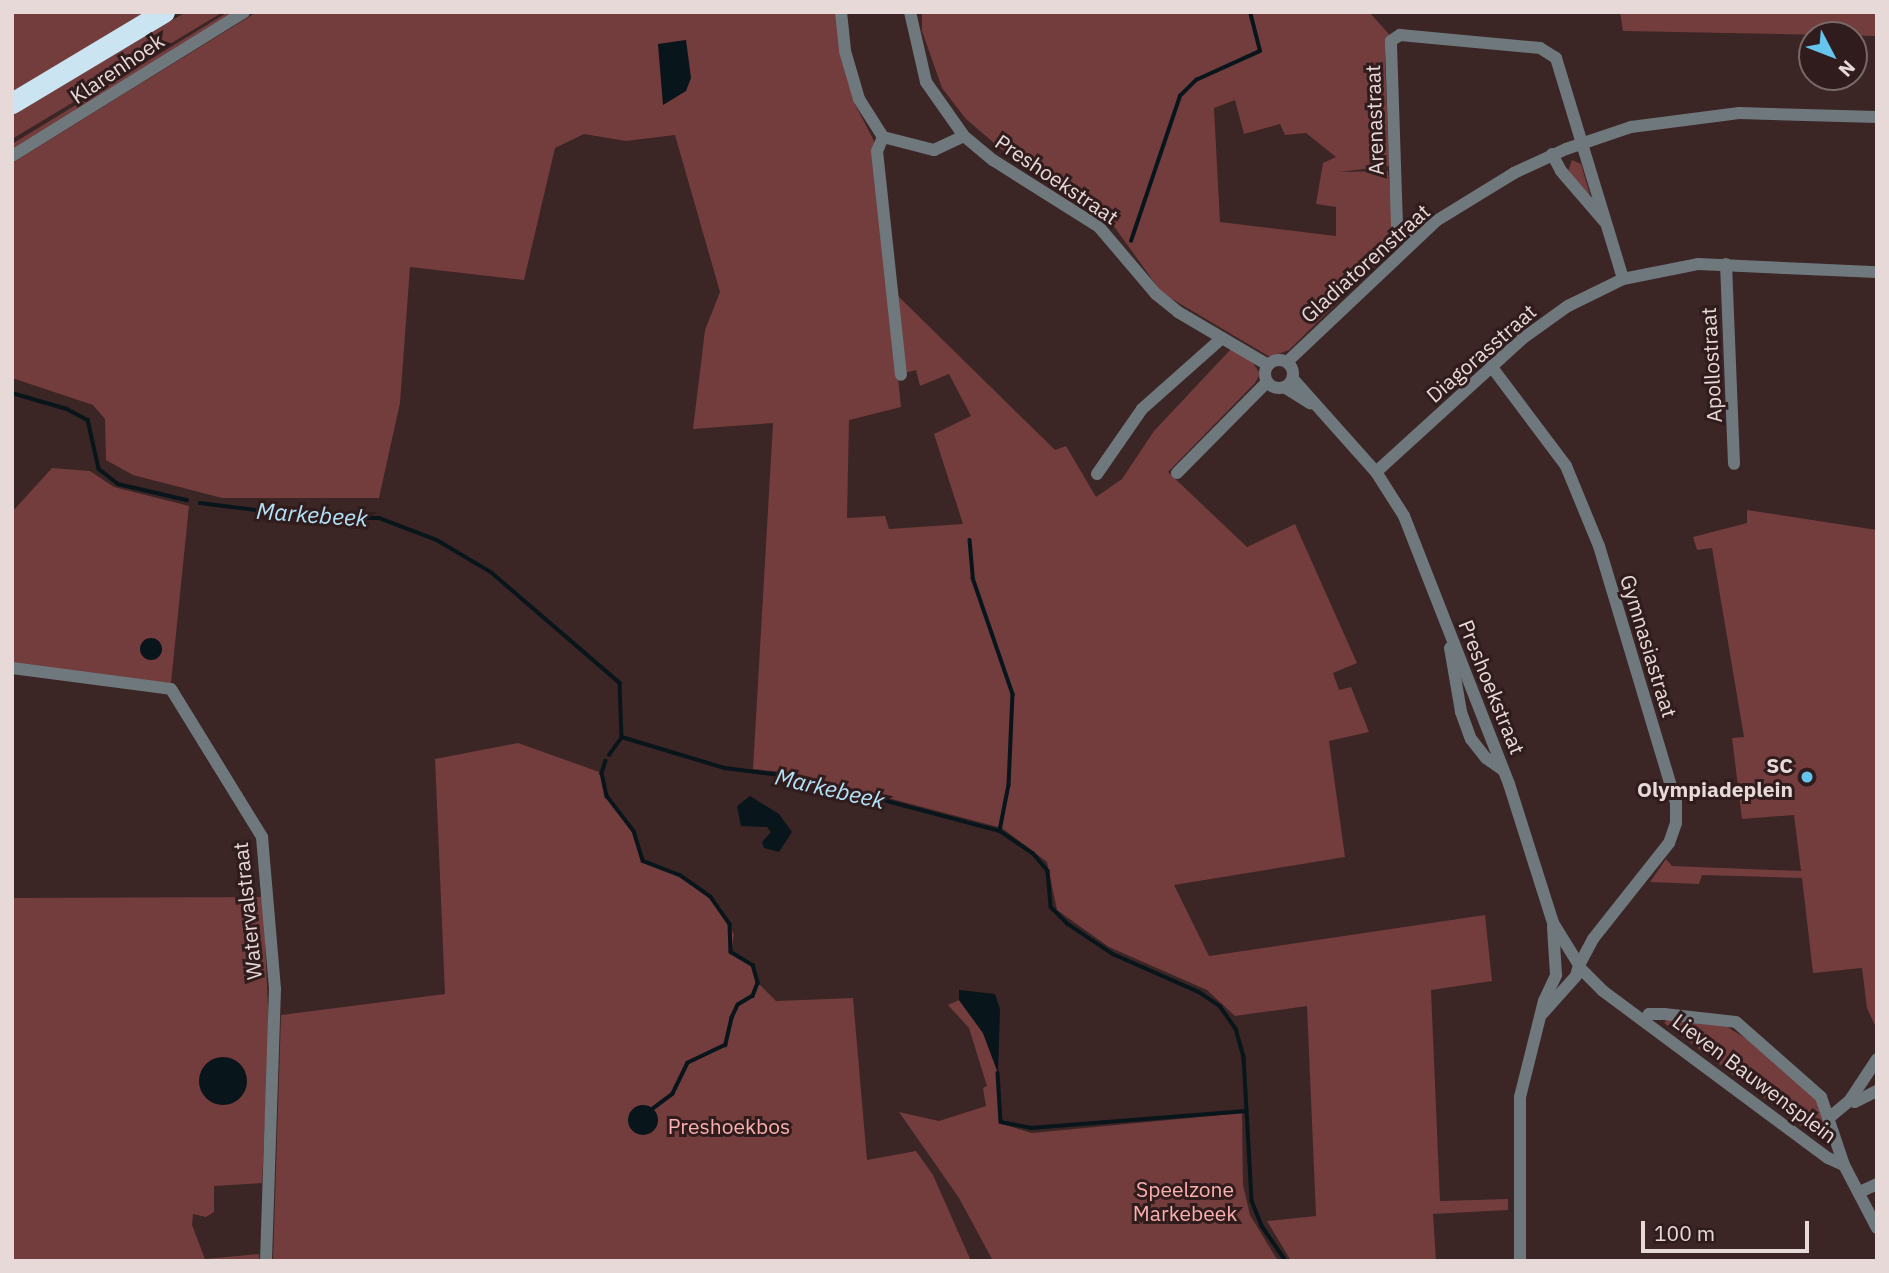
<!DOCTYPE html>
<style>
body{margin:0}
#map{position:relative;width:1889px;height:1273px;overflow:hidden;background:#3b2525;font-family:"IBM Plex Sans",sans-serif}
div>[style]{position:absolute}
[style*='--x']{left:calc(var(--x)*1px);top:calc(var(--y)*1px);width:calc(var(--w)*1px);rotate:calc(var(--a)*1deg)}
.green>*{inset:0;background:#733c3d}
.water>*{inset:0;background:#08151b}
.round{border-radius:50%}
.stream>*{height:3.5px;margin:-1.75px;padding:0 1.75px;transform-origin:1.75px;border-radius:1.75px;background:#08151b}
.street>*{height:12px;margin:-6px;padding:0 6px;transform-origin:6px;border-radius:6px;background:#6e787d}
.street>.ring{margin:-6px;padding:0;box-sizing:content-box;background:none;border:12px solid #6e787d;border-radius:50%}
.highway>*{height:21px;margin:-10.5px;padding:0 10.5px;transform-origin:10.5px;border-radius:10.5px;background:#cae4f1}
.dots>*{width:19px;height:19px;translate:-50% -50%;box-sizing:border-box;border:4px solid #301c1c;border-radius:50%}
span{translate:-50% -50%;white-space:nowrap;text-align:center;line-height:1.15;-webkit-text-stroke:6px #301c1c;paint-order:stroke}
.street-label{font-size:21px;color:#e7d9d8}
.poi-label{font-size:21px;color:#e7d9d8;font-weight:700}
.right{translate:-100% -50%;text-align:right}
.park-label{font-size:21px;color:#fab0af}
.water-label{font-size:23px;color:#b3e2f9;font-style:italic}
.frame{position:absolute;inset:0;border:14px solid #e7d9d8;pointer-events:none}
.north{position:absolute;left:1798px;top:21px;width:70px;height:70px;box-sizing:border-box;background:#301c1c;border:2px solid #796867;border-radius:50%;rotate:132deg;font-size:19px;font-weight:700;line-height:28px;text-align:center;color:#e7d9d8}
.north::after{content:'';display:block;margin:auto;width:24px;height:32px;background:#65c5ee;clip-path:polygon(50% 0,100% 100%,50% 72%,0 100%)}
.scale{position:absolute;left:1641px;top:1221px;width:168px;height:32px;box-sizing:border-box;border:4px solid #e7d9d8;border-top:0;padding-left:9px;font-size:21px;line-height:24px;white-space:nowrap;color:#e7d9d8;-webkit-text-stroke:5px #301c1c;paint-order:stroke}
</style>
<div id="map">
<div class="green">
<i style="clip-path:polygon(12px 12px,154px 12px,12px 96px)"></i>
<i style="clip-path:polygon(186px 12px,223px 12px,12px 139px,12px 115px)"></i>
<i style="clip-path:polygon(228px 12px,237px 12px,12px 152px,12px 144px)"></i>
<i style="clip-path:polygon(257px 12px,836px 12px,855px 104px,874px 141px,901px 407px,849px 420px,847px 518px,885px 516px,889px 529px,963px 524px,934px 434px,971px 416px,949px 374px,920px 386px,916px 370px,905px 373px,896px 294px,1055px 450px,1066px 446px,1096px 497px,1122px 479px,1154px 431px,1231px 349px,1253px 363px,1260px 374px,1255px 383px,1168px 472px,1247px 547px,1295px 524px,1357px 663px,1333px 673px,1339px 690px,1351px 687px,1369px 732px,1329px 741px,1345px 857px,1174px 885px,1209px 956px,1485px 915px,1492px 981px,1431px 990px,1440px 1201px,1508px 1199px,1508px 1210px,1433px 1214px,1436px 1261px,1291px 1261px,1267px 1221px,1316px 1216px,1307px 1006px,1235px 1016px,1207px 990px,1109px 947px,1057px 910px,1047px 862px,1002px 828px,793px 773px,753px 769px,773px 423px,693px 429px,705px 330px,720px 292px,675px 135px,626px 141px,584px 134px,555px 148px,524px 280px,410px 267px,400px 403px,379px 498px,222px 498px,133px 475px,106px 460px,105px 419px,93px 405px,12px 378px,12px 163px)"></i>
<i style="clip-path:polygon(evenodd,922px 12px,1369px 12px,1389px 34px,1385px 57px,1389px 166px,1339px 172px,1388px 171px,1396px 245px,1289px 350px,1270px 357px,1162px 293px,1113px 225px,1001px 149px,966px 119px,942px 88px,922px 31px,922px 12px,1235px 100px,1244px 134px,1280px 124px,1285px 135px,1306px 133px,1336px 157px,1323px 163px,1316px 204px,1336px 207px,1336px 236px,1220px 222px,1214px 108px,1235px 100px)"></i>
<i style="clip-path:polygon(1620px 12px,1877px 12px,1877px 36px,1623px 31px)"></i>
<i style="clip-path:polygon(1572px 160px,1581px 164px,1590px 195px,1568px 171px)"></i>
<i style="clip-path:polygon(52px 468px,90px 471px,114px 487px,189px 506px,171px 683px,12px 666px,12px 512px)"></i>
<i style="clip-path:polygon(1747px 510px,1877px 530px,1877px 1030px,1867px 1008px,1862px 968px,1813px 973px,1802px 878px,1702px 875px,1699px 884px,1650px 882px,1666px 859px,1672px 866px,1801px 871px,1794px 815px,1742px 819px,1732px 738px,1744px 737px,1712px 548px,1697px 550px,1693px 537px,1747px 523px)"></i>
<i style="clip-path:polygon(518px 743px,602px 773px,607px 796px,634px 831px,643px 861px,680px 875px,721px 908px,734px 935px,731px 952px,753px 965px,758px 983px,776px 1001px,853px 998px,867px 1160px,916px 1151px,933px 1175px,971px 1261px,273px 1261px,281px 1015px,445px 994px,435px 759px)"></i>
<i style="clip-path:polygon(263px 897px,269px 1029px,262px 1183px,214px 1186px,214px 1212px,206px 1217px,193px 1214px,192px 1225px,205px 1259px,259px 1254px,259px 1261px,12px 1261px,12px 898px)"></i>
<i style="clip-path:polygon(959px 1000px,983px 1033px,998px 1073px,999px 1123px,1032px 1133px,1242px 1113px,1243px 1185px,1250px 1215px,1278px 1261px,993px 1261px,959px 1198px,899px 1112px,939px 1121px,986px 1106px,983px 1088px,987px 1086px,969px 1028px,948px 1005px)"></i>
<i style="clip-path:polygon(1669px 1018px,1726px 1026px,1750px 1041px,1818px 1098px,1834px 1142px,1828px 1146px,1664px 1023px)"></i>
</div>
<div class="water">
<i style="clip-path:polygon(686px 40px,691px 78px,686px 91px,663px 105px,658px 44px)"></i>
<i class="round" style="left:140px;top:638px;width:22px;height:22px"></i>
<i style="clip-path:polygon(750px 796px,779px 814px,792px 832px,779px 852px,764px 848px,762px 842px,771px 832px,767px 827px,741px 826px,737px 806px)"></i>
<i style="clip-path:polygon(959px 990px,995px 994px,1000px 1009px,998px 1073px,983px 1033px,959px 1000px)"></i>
<i class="round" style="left:199px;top:1057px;width:48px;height:48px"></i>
<i class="round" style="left:628px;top:1105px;width:30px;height:30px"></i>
</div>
<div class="stream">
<i style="--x:1131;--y:241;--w:153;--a:-71.3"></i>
<i style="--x:1180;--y:96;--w:23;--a:-45"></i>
<i style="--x:1196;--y:80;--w:70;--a:-24.4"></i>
<i style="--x:1260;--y:51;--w:40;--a:-104.4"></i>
<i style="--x:12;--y:393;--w:57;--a:16.2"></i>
<i style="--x:67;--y:409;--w:24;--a:28"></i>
<i style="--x:88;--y:420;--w:50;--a:77.3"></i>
<i style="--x:99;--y:469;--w:24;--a:38"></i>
<i style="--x:118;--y:484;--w:71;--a:13.1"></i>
<i style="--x:200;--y:503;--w:112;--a:7.2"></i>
<i style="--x:311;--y:517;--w:68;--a:0.8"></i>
<i style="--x:379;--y:518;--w:62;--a:20.8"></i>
<i style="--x:437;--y:540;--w:63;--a:30.7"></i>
<i style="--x:491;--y:572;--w:170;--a:40.7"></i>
<i style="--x:620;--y:683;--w:54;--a:87.9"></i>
<i style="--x:622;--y:737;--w:108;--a:16.8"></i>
<i style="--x:725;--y:768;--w:73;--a:7.1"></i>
<i style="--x:797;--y:777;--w:210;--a:14.9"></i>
<i style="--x:1000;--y:831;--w:40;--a:34"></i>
<i style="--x:1033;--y:853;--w:23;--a:50"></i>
<i style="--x:1048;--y:871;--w:36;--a:85"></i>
<i style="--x:1051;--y:907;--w:24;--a:45"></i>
<i style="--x:1068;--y:924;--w:54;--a:33.7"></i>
<i style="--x:1113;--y:954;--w:94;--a:23.8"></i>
<i style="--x:1199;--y:992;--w:25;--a:34"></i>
<i style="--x:1220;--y:1006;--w:28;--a:55"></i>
<i style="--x:1236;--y:1029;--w:29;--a:74"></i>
<i style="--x:1244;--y:1057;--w:144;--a:86.8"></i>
<i style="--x:1252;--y:1201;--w:27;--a:68"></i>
<i style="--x:1262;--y:1226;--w:42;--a:55.6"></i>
<i style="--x:970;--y:540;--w:38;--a:85"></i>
<i style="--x:973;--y:578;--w:123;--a:71"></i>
<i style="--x:1013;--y:694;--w:91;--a:92.5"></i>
<i style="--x:1009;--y:785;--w:47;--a:101.1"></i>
<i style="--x:609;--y:755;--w:22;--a:-54"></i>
<i style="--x:606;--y:761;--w:13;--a:108"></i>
<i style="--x:602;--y:773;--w:24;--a:78"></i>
<i style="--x:607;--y:796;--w:44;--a:52.4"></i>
<i style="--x:634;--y:831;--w:31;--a:73"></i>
<i style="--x:643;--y:861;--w:40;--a:21"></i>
<i style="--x:680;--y:875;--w:38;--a:35"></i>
<i style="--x:711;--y:897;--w:33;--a:55"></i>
<i style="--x:730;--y:924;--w:28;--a:88"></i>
<i style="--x:731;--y:952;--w:26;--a:31"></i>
<i style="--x:753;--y:965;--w:19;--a:74"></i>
<i style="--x:758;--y:983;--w:14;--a:111"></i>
<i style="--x:753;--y:996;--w:17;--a:149"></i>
<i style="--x:738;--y:1005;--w:14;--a:115"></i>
<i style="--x:732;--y:1018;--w:28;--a:103"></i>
<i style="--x:726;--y:1045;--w:42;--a:154.7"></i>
<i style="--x:688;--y:1063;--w:34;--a:116"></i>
<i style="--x:673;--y:1094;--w:25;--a:143"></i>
<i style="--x:998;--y:1073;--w:49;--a:86.5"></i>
<i style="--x:1001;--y:1122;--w:31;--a:11"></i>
<i style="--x:1031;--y:1128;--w:216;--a:-4.5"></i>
</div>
<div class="street">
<i style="--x:841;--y:12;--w:39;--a:84"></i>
<i style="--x:845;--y:51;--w:50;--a:73.7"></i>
<i style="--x:859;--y:99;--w:45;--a:57.7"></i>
<i style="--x:910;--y:12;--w:72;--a:77.1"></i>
<i style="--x:926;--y:82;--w:66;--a:54.9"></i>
<i style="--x:964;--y:136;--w:38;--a:40"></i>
<i style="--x:993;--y:160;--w:125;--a:32.3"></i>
<i style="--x:1099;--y:227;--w:88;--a:49.6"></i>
<i style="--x:1156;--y:294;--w:28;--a:39"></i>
<i style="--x:1178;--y:312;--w:104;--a:30.5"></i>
<i style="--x:883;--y:137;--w:15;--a:113"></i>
<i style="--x:877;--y:151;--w:225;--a:83.9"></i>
<i style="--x:883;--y:137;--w:53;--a:14.3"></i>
<i style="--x:934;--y:150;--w:33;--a:-25"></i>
<i style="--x:1552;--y:154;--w:19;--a:62"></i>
<i style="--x:1561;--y:171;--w:67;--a:49.2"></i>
<i style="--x:12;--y:156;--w:273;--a:-31.8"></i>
<i style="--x:1410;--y:242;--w:21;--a:-127"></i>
<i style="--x:1397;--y:225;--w:184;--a:-91.9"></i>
<i style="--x:1391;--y:41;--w:11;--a:-34"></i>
<i style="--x:1400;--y:35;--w:141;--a:5.3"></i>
<i style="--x:1540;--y:48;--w:19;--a:32"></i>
<i style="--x:1556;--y:58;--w:231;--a:73.1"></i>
<i style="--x:1726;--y:264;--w:200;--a:87.7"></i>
<i class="ring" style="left:1265px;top:360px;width:16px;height:16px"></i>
<i style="--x:1287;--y:362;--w:205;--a:-43.4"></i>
<i style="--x:1436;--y:221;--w:92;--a:-31.6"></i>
<i style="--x:1514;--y:173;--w:57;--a:-24.8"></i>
<i style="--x:1566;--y:149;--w:69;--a:-18.7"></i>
<i style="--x:1631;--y:127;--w:109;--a:-7.4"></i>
<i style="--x:1739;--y:113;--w:138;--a:1.7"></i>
<i style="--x:1491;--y:366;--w:125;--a:53.1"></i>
<i style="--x:1566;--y:466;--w:87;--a:67.6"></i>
<i style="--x:1599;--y:546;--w:267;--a:73.3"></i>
<i style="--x:1676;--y:802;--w:21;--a:90"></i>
<i style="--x:1676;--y:823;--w:21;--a:109"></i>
<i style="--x:1669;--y:843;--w:122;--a:128.4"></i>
<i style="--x:1593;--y:939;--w:30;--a:118"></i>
<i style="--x:1293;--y:379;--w:125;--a:48.3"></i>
<i style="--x:1376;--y:472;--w:52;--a:57.5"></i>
<i style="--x:1404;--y:516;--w:288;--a:68.6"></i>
<i style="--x:1509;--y:784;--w:146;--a:72.4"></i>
<i style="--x:1553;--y:923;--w:49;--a:58.2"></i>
<i style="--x:1579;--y:965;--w:11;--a:105"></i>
<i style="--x:1576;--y:976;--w:50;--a:131.7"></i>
<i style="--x:1284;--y:387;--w:31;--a:32"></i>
<i style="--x:1376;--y:472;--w:197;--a:-42.3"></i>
<i style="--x:1522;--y:339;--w:57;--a:-35.7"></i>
<i style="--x:1568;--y:306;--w:61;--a:-26.1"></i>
<i style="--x:1623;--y:279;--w:76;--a:-11.3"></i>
<i style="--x:1698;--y:264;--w:179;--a:2.6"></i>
<i style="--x:1177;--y:473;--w:128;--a:-45.3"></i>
<i style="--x:1097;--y:474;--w:79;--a:-55.3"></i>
<i style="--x:1142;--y:409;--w:107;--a:-41.6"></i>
<i style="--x:1450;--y:648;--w:65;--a:80.2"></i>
<i style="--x:1461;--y:712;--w:29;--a:70"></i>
<i style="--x:1471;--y:739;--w:24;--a:52"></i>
<i style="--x:1486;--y:758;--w:21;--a:35"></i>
<i style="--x:12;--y:668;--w:160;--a:7.5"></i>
<i style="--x:171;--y:689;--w:174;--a:58.4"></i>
<i style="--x:262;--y:837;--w:153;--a:85.1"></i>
<i style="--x:275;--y:989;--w:272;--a:91.9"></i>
<i style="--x:1553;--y:927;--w:48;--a:86.4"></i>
<i style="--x:1579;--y:967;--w:34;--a:45"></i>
<i style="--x:1603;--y:991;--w:280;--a:36.6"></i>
<i style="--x:1828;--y:1158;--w:17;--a:24"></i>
<i style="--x:1645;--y:1020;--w:7;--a:-56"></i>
<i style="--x:1649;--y:1014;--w:15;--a:0"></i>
<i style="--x:1664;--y:1014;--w:72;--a:6.3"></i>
<i style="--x:1736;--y:1022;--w:113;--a:41.4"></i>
<i style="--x:1821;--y:1097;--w:72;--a:71.3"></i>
<i style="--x:1844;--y:1165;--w:71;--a:62.4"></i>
<i style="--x:1850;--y:1100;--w:5;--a:22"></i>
<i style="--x:1855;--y:1102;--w:25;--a:-27"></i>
<i style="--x:1830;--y:1117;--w:26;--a:-40"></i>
<i style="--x:1850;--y:1100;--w:49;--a:-56.6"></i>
<i style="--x:1862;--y:1191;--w:17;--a:-25"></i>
<i style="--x:1520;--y:1261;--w:164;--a:-90"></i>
<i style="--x:1520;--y:1097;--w:99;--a:-76"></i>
<i style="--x:1544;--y:1001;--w:29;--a:-65"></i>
</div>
<div class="highway">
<i style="--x:12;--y:103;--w:177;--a:-30.9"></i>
</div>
<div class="dots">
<i style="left:1807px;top:777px;background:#65c5ee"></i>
</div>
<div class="street-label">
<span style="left:117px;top:68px;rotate:-34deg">Klarenhoek</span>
<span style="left:1374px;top:120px;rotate:-92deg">Arenastraat</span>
<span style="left:1057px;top:179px;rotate:34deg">Preshoekstraat</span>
<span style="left:1365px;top:263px;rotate:-42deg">Gladiatorenstraat</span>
<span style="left:1481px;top:353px;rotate:-41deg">Diagorasstraat</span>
<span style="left:1711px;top:365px;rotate:-93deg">Apollostraat</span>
<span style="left:1649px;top:646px;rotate:73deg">Gymnasiastraat</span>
<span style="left:1492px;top:687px;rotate:68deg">Preshoekstraat</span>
<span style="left:247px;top:911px;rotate:-96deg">Watervalstraat</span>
<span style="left:1755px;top:1078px;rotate:37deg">Lieven Bauwensplein</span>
</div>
<div class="poi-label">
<span class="right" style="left:1793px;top:777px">SC<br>Olympiadeplein</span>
</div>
<div class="park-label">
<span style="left:729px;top:1126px">Preshoekbos</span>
<span style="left:1185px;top:1201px">Speelzone<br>Markebeek</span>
</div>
<div class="water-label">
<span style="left:312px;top:514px;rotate:4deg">Markebeek</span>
<span style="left:830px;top:788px;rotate:13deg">Markebeek</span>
</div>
<div class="frame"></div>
<div class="north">N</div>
<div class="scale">100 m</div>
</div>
